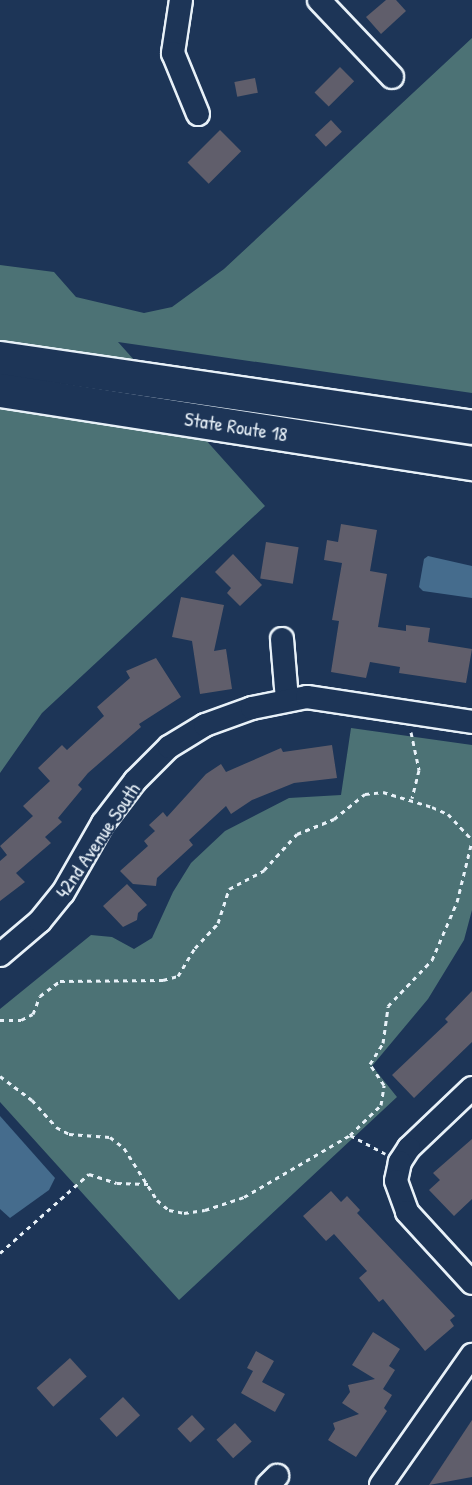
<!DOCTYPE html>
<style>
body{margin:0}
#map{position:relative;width:472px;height:1485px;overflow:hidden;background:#1d3557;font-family:"Patrick Hand",sans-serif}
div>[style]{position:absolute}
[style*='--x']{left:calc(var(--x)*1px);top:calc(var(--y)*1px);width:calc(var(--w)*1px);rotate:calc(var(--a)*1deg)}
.green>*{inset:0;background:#4c7275}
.water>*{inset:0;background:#456c8d}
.building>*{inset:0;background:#605e6b;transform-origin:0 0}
.path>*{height:3px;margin-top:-1.5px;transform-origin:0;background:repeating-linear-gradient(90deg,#e8f1f8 0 4.5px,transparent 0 9px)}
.roads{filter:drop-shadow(2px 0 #e8f1f8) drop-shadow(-2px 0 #e8f1f8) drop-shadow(0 2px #e8f1f8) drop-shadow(0 -2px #e8f1f8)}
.minor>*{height:22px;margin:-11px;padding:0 11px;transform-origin:11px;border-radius:11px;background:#1d3557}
.highway>*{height:33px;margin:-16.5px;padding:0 16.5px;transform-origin:16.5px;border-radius:16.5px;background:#1d3557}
span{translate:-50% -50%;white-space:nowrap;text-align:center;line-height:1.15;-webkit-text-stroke:4.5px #1d3557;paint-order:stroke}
.street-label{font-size:20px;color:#e8f1f8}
</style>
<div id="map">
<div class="green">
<i style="clip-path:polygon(472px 38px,472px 393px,118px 342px,265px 506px,42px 713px,0 773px,0 265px,54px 272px,76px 297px,144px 313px,172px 307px,224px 269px)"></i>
<i style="clip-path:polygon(351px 728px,472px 745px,472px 910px,464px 940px,428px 999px,372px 1066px,397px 1097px,179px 1300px,0 1102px,0 1009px,91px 935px,112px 937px,134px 949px,152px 938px,173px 892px,191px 863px,225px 831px,289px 798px,341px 795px)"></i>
</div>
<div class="water">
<i style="clip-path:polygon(428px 556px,472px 566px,472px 598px,423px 591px,419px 587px,424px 559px)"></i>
<i style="clip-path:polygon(0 1116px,55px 1178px,49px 1190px,10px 1218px,0 1209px)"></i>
</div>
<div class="building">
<i style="clip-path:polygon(386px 0,396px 0,406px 11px,381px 34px,366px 17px)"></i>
<i style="left:340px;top:67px;width:20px;height:36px;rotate:45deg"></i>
<i style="left:255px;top:78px;width:15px;height:21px;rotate:79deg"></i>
<i style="left:331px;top:120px;width:16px;height:22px;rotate:47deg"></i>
<i style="left:220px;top:130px;width:30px;height:46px;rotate:45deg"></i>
<i style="clip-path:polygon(341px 524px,377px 530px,370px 571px,387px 574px,378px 627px,406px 631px,406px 625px,430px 628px,428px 642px,472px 649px,466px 683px,399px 673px,400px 667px,370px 662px,366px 678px,331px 672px,339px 621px,332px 620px,342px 563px,324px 560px,327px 540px,338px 542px)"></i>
<i style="left:266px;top:542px;width:33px;height:37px;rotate:9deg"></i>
<i style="clip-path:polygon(233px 554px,262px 585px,240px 606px,227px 593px,231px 588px,215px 572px)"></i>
<i style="clip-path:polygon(181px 597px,224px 605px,214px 651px,226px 649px,232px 689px,200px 694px,192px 641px,172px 637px)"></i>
<i style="clip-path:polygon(156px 658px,181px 697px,139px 724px,141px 727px,88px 773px,78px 785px,82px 789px,58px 818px,62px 822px,45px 837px,51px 843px,16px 873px,25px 882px,0 901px,0 861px,7px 855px,0 846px,33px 816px,23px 806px,50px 781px,38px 768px,62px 745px,67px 750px,104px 716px,97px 707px,130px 678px,126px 671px)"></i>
<i style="clip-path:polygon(332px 745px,337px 778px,294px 783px,252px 800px,231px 814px,226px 806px,189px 840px,193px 845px,157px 878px,156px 886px,133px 884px,120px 871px,148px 846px,144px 841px,155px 831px,149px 825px,163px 812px,167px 817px,206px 774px,221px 764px,226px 772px,281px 748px,283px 752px)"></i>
<i style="clip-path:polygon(127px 884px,147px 905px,138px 913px,137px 920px,123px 927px,103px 906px)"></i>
<i style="clip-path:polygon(472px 991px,472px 1042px,414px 1098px,392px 1075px,448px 1022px,445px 1019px)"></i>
<i style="clip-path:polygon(472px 1139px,472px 1199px,454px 1216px,429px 1190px,440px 1180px,433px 1173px)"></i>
<i style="clip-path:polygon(331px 1191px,341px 1202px,347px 1196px,360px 1210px,357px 1213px,455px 1316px,450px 1320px,454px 1326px,425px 1351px,383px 1299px,379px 1302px,359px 1278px,367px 1271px,334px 1234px,326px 1241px,303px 1216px)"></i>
<i style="clip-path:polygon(373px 1332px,400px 1349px,389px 1366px,395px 1370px,383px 1389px,392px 1395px,384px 1408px,387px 1411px,356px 1457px,328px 1440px,335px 1429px,333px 1423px,359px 1414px,342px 1403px,350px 1392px,348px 1385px,375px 1379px,352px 1365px)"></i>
<i style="clip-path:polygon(256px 1351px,274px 1361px,262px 1382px,285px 1394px,275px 1412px,241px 1393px,253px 1371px,247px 1368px)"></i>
<i style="left:70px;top:1358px;width:25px;height:45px;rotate:48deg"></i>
<i style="left:123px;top:1397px;width:25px;height:32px;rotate:47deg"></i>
<i style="left:192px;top:1415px;width:19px;height:20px;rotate:47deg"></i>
<i style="clip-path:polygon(472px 1420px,472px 1477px,429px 1485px)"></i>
<i style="left:235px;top:1423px;width:25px;height:25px;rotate:48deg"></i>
</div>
<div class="path">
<i style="--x:411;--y:732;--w:39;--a:78"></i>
<i style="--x:419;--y:770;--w:29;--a:104"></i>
<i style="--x:0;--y:1020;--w:21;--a:0"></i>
<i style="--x:21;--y:1020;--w:13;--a:-27"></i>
<i style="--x:33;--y:1014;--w:19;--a:-69"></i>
<i style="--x:40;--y:996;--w:25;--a:-37"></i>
<i style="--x:60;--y:981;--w:103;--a:-0.6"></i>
<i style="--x:163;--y:980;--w:16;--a:-15"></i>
<i style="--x:178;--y:976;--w:33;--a:-59"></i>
<i style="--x:195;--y:948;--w:34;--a:-47"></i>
<i style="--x:218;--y:923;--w:36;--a:-72"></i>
<i style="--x:229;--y:889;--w:40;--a:-28"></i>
<i style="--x:264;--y:870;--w:49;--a:-47.5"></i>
<i style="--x:297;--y:834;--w:40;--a:-22"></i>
<i style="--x:334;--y:819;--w:40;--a:-39"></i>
<i style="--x:365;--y:794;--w:18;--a:-6"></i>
<i style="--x:383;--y:792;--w:51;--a:17"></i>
<i style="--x:432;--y:807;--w:17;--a:24"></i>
<i style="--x:448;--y:814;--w:35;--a:47"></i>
<i style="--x:0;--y:1076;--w:40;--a:37"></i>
<i style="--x:32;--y:1100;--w:36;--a:48"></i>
<i style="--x:56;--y:1127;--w:15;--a:28"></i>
<i style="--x:69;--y:1134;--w:41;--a:4.2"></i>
<i style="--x:110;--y:1137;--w:18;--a:38"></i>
<i style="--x:124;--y:1148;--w:62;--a:57.6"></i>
<i style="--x:157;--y:1200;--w:16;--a:40"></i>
<i style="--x:169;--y:1210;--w:15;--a:11"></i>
<i style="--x:184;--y:1213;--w:21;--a:-8"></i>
<i style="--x:205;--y:1210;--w:41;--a:-18.4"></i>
<i style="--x:244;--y:1197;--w:123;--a:-30.3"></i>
<i style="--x:350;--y:1135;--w:43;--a:-44.1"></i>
<i style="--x:381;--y:1105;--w:20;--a:-81"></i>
<i style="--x:384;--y:1085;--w:25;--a:-124"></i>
<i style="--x:370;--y:1064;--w:25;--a:-58"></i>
<i style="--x:383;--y:1043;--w:37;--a:-82"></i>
<i style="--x:388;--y:1006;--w:64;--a:-46.3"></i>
<i style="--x:432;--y:960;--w:63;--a:-66.7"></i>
<i style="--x:457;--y:902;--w:63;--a:-76.2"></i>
<i style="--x:350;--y:1135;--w:40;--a:28"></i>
<i style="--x:0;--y:1253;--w:119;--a:-41.6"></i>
<i style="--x:89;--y:1174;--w:29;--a:18"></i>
<i style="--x:117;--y:1183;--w:31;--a:2"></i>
</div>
<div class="roads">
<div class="minor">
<i style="--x:181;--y:0;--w:54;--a:98.6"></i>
<i style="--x:173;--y:53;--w:66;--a:67.7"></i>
<i style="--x:319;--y:0;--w:106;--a:46.5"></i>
<i style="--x:282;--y:639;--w:61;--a:85.3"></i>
<i style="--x:0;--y:955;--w:52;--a:-40.4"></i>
<i style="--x:40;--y:921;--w:36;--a:-51"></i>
<i style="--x:63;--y:893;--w:81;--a:-60.3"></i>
<i style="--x:103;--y:823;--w:53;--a:-52.7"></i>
<i style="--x:135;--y:781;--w:48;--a:-45"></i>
<i style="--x:169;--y:747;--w:42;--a:-31.4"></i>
<i style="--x:205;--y:725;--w:50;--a:-19.9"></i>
<i style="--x:252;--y:708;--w:56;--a:-11.3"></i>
<i style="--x:307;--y:697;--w:167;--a:8.6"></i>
<i style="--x:472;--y:1088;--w:87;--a:136.4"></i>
<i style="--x:409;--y:1148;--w:17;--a:123"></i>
<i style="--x:400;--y:1162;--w:19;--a:102"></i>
<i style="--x:396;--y:1181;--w:33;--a:70"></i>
<i style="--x:407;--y:1212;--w:96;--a:47.5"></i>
<i style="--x:268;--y:1485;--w:13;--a:-45"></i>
<i style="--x:381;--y:1485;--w:159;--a:-55"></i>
</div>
<div class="highway">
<i style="--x:0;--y:358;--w:477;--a:8.3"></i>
<i style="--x:0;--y:390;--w:478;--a:8.8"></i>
</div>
</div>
<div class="street-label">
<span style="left:236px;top:426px;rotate:9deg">State Route 18</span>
<span style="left:97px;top:840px;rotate:-56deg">42nd Avenue South</span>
</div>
</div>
